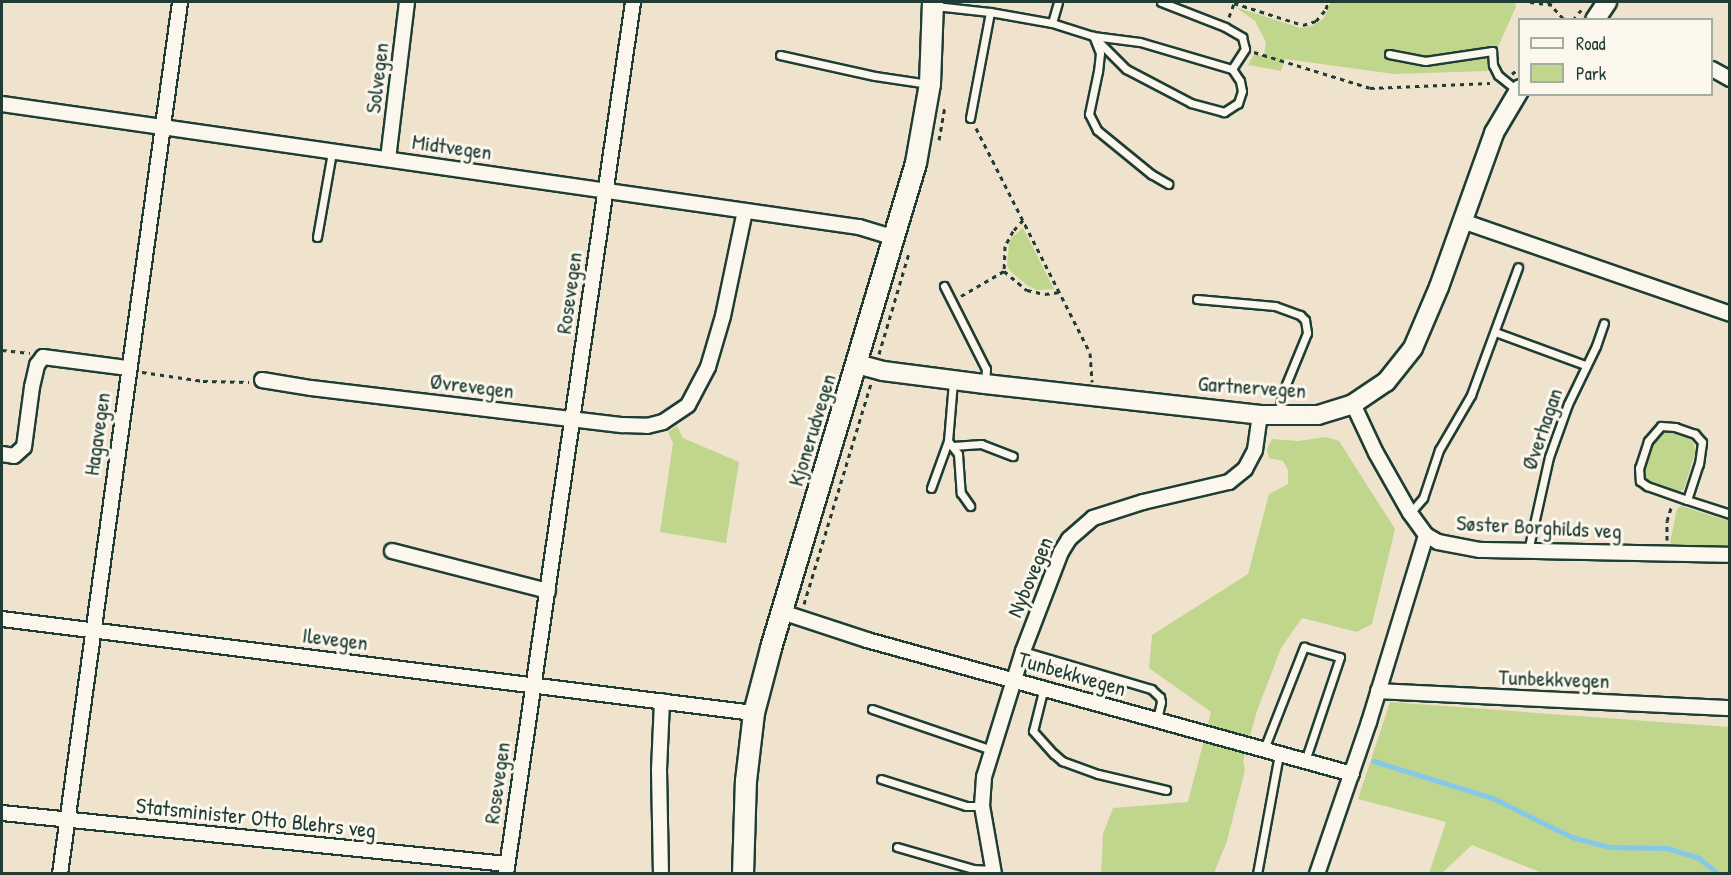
<!DOCTYPE html>
<meta charset="utf-8">
<style>
body{margin:0}
#map{position:relative;width:1731px;height:875px;overflow:hidden;background:#f0e3ce;font-family:"Patrick Hand",sans-serif}
div>[style]{position:absolute}
[style*='--x']{left:calc(var(--x)*1px);top:calc(var(--y)*1px);width:calc(var(--w)*1px);rotate:calc(var(--a)*1deg)}
.green>*{inset:0;background:#c0d68c}
.stream>*{height:4.5px;margin:-2.25px;padding:0 2.25px;transform-origin:2.25px;border-radius:2.25px;background:#86c8e7}
.path>*{height:3px;margin-top:-1.5px;transform-origin:0;background:repeating-linear-gradient(90deg,#1f3d34 0 4.5px,transparent 0 9px)}
.roads{filter:drop-shadow(2px 0 #1f3d34) drop-shadow(-2px 0 #1f3d34) drop-shadow(0 2px #1f3d34) drop-shadow(0 -2px #1f3d34)}
.service>*{height:7px;margin:-3.5px;padding:0 3.5px;transform-origin:3.5px;border-radius:3.5px;background:#fbf7ec}
.minor>*{height:14px;margin:-7px;padding:0 7px;transform-origin:7px;border-radius:7px;background:#fbf7ec}
.tertiary>*{height:18px;margin:-9px;padding:0 9px;transform-origin:9px;border-radius:9px;background:#fbf7ec}
.secondary>*{height:20px;margin:-10px;padding:0 10px;transform-origin:10px;border-radius:10px;background:#fbf7ec}
span{translate:-50% -50%;white-space:nowrap;text-align:center;line-height:1.15;-webkit-text-stroke:6px #fbf7ec;paint-order:stroke}
.street-label{font-size:22px;color:#1f3d34}
.frame{position:absolute;inset:0;border:3px solid #1f3d34;pointer-events:none}
.legend{position:absolute;left:1518px;top:18px;width:195px;height:78px;box-sizing:border-box;background:#fbf7ec;border:2px solid #a3ada2;margin:0;padding:8px 10px;list-style:none;font-size:18px;color:#1f3d34}
.legend li{display:flex;align-items:center;gap:12px;height:30px}
.legend b{width:30px;border:2px solid #a3ada2}
</style>
<div id="map">
<div class="green">
<i style="clip-path:polygon(1331px 2px,1515px 2px,1516px 7px,1487px 71px,1394px 74px,1285px 59px,1281px 71px,1248px 65px,1254px 54px,1264px 56px,1266px 42px,1255px 21px,1235px 7px,1301px 28px,1312px 26px,1323px 19px)"></i>
<i style="clip-path:polygon(1023px 228px,1054px 289px,1037px 290px,1028px 286px,1010px 271px,1007px 265px,1009px 244px,1011px 238px)"></i>
<i style="clip-path:polygon(677px 426px,683px 438px,739px 462px,726px 543px,660px 532px,673px 443px,668px 432px)"></i>
<i style="clip-path:polygon(1662px 430px,1686px 437px,1693px 442px,1696px 450px,1684px 489px,1679px 492px,1646px 479px,1644px 468px,1649px 450px,1655px 435px)"></i>
<i style="clip-path:polygon(1326px 437px,1339px 441px,1395px 529px,1372px 624px,1357px 632px,1302px 618px,1281px 648px,1257px 711px,1243px 761px,1245px 770px,1227px 841px,1214px 873px,1101px 874px,1103px 834px,1113px 808px,1188px 802px,1211px 712px,1149px 668px,1152px 635px,1248px 574px,1269px 494px,1288px 484px,1288px 470px,1283px 461px,1269px 458px,1267px 449px,1272px 439px,1298px 441px)"></i>
<i style="clip-path:polygon(1681px 506px,1729px 521px,1729px 546px,1673px 545px,1670px 542px,1677px 509px)"></i>
<i style="clip-path:polygon(1390px 702px,1729px 727px,1729px 873px,1542px 873px,1472px 845px,1442px 873px,1429px 873px,1446px 822px,1358px 799px)"></i>
</div>
<div class="stream">
<i style="--x:1374;--y:761;--w:125;--a:17.3"></i>
<i style="--x:1493;--y:798;--w:88;--a:26.3"></i>
<i style="--x:1572;--y:837;--w:38;--a:15"></i>
<i style="--x:1609;--y:847;--w:58;--a:1"></i>
<i style="--x:1667;--y:848;--w:34;--a:17"></i>
<i style="--x:1699;--y:858;--w:26;--a:39"></i>
</div>
<div class="path">
<i style="--x:1530;--y:2;--w:23;--a:7"></i>
<i style="--x:1548;--y:2;--w:25;--a:47"></i>
<i style="--x:1229;--y:17;--w:15;--a:-70"></i>
<i style="--x:1234;--y:3;--w:72;--a:17.7"></i>
<i style="--x:1303;--y:25;--w:14;--a:-17"></i>
<i style="--x:1316;--y:21;--w:16;--a:-50"></i>
<i style="--x:1326;--y:9;--w:7;--a:-74"></i>
<i style="--x:1573;--y:20;--w:13;--a:-51"></i>
<i style="--x:1254;--y:52;--w:121;--a:17.2"></i>
<i style="--x:1370;--y:88;--w:120;--a:-2.4"></i>
<i style="--x:1512;--y:74;--w:11;--a:-41"></i>
<i style="--x:976;--y:128;--w:252;--a:63.1"></i>
<i style="--x:1090;--y:353;--w:29;--a:86"></i>
<i style="--x:939;--y:140;--w:36;--a:-80"></i>
<i style="--x:1023;--y:220;--w:15;--a:132"></i>
<i style="--x:1013;--y:231;--w:17;--a:118"></i>
<i style="--x:1005;--y:246;--w:25;--a:92"></i>
<i style="--x:1004;--y:271;--w:30;--a:40"></i>
<i style="--x:1027;--y:290;--w:18;--a:13"></i>
<i style="--x:1045;--y:294;--w:15;--a:-8"></i>
<i style="--x:961;--y:296;--w:50;--a:-30.2"></i>
<i style="--x:2;--y:350;--w:28;--a:6"></i>
<i style="--x:879;--y:354;--w:105;--a:-73.5"></i>
<i style="--x:142;--y:372;--w:62;--a:8.4"></i>
<i style="--x:203;--y:381;--w:46;--a:1.2"></i>
<i style="--x:1667;--y:540;--w:19;--a:-90"></i>
<i style="--x:1667;--y:521;--w:17;--a:-73"></i>
<i style="--x:804;--y:604;--w:230;--a:-73.1"></i>
</div>
<div class="roads">
<div class="service">
<i style="--x:1161;--y:2;--w:69;--a:21.3"></i>
<i style="--x:1225;--y:27;--w:20;--a:30"></i>
<i style="--x:1242;--y:37;--w:12;--a:76"></i>
<i style="--x:1245;--y:49;--w:24;--a:123"></i>
<i style="--x:935;--y:6;--w:55;--a:6.2"></i>
<i style="--x:990;--y:12;--w:63;--a:10.1"></i>
<i style="--x:1052;--y:23;--w:43;--a:17.6"></i>
<i style="--x:1093;--y:36;--w:47;--a:7.3"></i>
<i style="--x:1140;--y:42;--w:96;--a:16.4"></i>
<i style="--x:1232;--y:69;--w:14;--a:56"></i>
<i style="--x:1240;--y:81;--w:10;--a:79"></i>
<i style="--x:1242;--y:91;--w:13;--a:108"></i>
<i style="--x:1238;--y:103;--w:17;--a:147"></i>
<i style="--x:1224;--y:112;--w:34;--a:-165"></i>
<i style="--x:1191;--y:103;--w:73;--a:-152.4"></i>
<i style="--x:1126;--y:69;--w:47;--a:-135"></i>
<i style="--x:1052;--y:23;--w:22;--a:-74"></i>
<i style="--x:1094;--y:38;--w:16;--a:68"></i>
<i style="--x:1100;--y:53;--w:18;--a:96"></i>
<i style="--x:1098;--y:71;--w:44;--a:101.8"></i>
<i style="--x:1089;--y:114;--w:18;--a:63"></i>
<i style="--x:1097;--y:130;--w:70;--a:39.2"></i>
<i style="--x:1151;--y:174;--w:20;--a:30"></i>
<i style="--x:1389;--y:54;--w:37;--a:11"></i>
<i style="--x:1425;--y:61;--w:68;--a:-8.5"></i>
<i style="--x:1492;--y:51;--w:14;--a:86"></i>
<i style="--x:1493;--y:65;--w:11;--a:63"></i>
<i style="--x:1498;--y:75;--w:26;--a:39"></i>
<i style="--x:780;--y:55;--w:97;--a:12.5"></i>
<i style="--x:875;--y:76;--w:54;--a:8.6"></i>
<i style="--x:970;--y:118;--w:108;--a:-79.3"></i>
<i style="--x:317;--y:237;--w:86;--a:-80"></i>
<i style="--x:944;--y:286;--w:93;--a:63.2"></i>
<i style="--x:986;--y:369;--w:15;--a:94"></i>
<i style="--x:1197;--y:299;--w:78;--a:5.1"></i>
<i style="--x:1275;--y:306;--w:27;--a:20"></i>
<i style="--x:1300;--y:315;--w:7;--a:45"></i>
<i style="--x:1305;--y:320;--w:13;--a:81"></i>
<i style="--x:1307;--y:333;--w:66;--a:112.3"></i>
<i style="--x:1282;--y:394;--w:20;--a:99"></i>
<i style="--x:1495;--y:332;--w:96;--a:20.1"></i>
<i style="--x:948;--y:441;--w:16;--a:52"></i>
<i style="--x:958;--y:454;--w:39;--a:86"></i>
<i style="--x:961;--y:493;--w:16;--a:55"></i>
<i style="--x:953;--y:446;--w:28;--a:-4"></i>
<i style="--x:981;--y:444;--w:34;--a:21"></i>
<i style="--x:931;--y:488;--w:50;--a:-70.1"></i>
<i style="--x:948;--y:441;--w:59;--a:-85.2"></i>
<i style="--x:1687;--y:500;--w:38;--a:-72"></i>
<i style="--x:1699;--y:464;--w:22;--a:-82"></i>
<i style="--x:1702;--y:442;--w:11;--a:-131"></i>
<i style="--x:1695;--y:434;--w:21;--a:-161"></i>
<i style="--x:1675;--y:427;--w:14;--a:-176"></i>
<i style="--x:1661;--y:426;--w:20;--a:131"></i>
<i style="--x:1648;--y:441;--w:28;--a:108"></i>
<i style="--x:1639;--y:468;--w:13;--a:86"></i>
<i style="--x:1640;--y:481;--w:9;--a:36"></i>
<i style="--x:1647;--y:486;--w:42;--a:19.3"></i>
<i style="--x:1687;--y:500;--w:45;--a:18"></i>
<i style="--x:1410;--y:513;--w:20;--a:-49"></i>
<i style="--x:1423;--y:498;--w:51;--a:-71.6"></i>
<i style="--x:1439;--y:450;--w:64;--a:-59.8"></i>
<i style="--x:1471;--y:395;--w:136;--a:-69.8"></i>
<i style="--x:1528;--y:551;--w:96;--a:-77.4"></i>
<i style="--x:1549;--y:457;--w:56;--a:-70.3"></i>
<i style="--x:1568;--y:404;--w:64;--a:-64.2"></i>
<i style="--x:1596;--y:346;--w:24;--a:-71"></i>
<i style="--x:1023;--y:651;--w:134;--a:16.5"></i>
<i style="--x:1151;--y:689;--w:12;--a:42"></i>
<i style="--x:1160;--y:697;--w:5;--a:79"></i>
<i style="--x:1161;--y:702;--w:18;--a:103"></i>
<i style="--x:1044;--y:687;--w:45;--a:104"></i>
<i style="--x:1033;--y:731;--w:31;--a:48"></i>
<i style="--x:1054;--y:754;--w:11;--a:41"></i>
<i style="--x:1062;--y:761;--w:38;--a:20"></i>
<i style="--x:1098;--y:774;--w:70;--a:13.2"></i>
<i style="--x:872;--y:709;--w:127;--a:18.9"></i>
<i style="--x:1264;--y:749;--w:110;--a:-68.6"></i>
<i style="--x:1304;--y:647;--w:37;--a:16"></i>
<i style="--x:1340;--y:657;--w:110;--a:108.6"></i>
<i style="--x:881;--y:779;--w:89;--a:17.6"></i>
<i style="--x:966;--y:806;--w:16;--a:0"></i>
<i style="--x:897;--y:847;--w:79;--a:16.1"></i>
<i style="--x:973;--y:869;--w:20;--a:3"></i>
<i style="--x:1257;--y:874;--w:122;--a:-79.6"></i>
</div>
<div class="minor">
<i style="--x:1712;--y:69;--w:21;--a:29"></i>
<i style="--x:2;--y:104;--w:866;--a:8.17"></i>
<i style="--x:859;--y:227;--w:37;--a:17"></i>
<i style="--x:388;--y:159;--w:158;--a:-83.1"></i>
<i style="--x:1462;--y:221;--w:284;--a:19.1"></i>
<i style="--x:262;--y:380;--w:50;--a:9.3"></i>
<i style="--x:311;--y:388;--w:314;--a:6.8"></i>
<i style="--x:623;--y:425;--w:24;--a:2"></i>
<i style="--x:647;--y:426;--w:16;--a:-14"></i>
<i style="--x:663;--y:422;--w:30;--a:-34"></i>
<i style="--x:688;--y:405;--w:43;--a:-62.2"></i>
<i style="--x:708;--y:367;--w:53;--a:-73.6"></i>
<i style="--x:723;--y:316;--w:107;--a:-78.2"></i>
<i style="--x:1353;--y:404;--w:54;--a:64.9"></i>
<i style="--x:1376;--y:453;--w:69;--a:60.5"></i>
<i style="--x:1410;--y:513;--w:27;--a:54"></i>
<i style="--x:1426;--y:535;--w:14;--a:30"></i>
<i style="--x:1438;--y:542;--w:43;--a:10.8"></i>
<i style="--x:1480;--y:550;--w:250;--a:1.1"></i>
<i style="--x:2;--y:454;--w:12;--a:9"></i>
<i style="--x:14;--y:456;--w:13;--a:-42"></i>
<i style="--x:24;--y:447;--w:61;--a:-82.4"></i>
<i style="--x:32;--y:387;--w:23;--a:-77"></i>
<i style="--x:37;--y:365;--w:10;--a:-53"></i>
<i style="--x:43;--y:357;--w:86;--a:7.4"></i>
<i style="--x:392;--y:551;--w:161;--a:14.4"></i>
<i style="--x:782;--y:612;--w:89;--a:18.2"></i>
<i style="--x:867;--y:640;--w:503;--a:15.44"></i>
<i style="--x:2;--y:619;--w:758;--a:7.13"></i>
<i style="--x:1378;--y:691;--w:352;--a:2.8"></i>
<i style="--x:2;--y:813;--w:508;--a:5.77"></i>
<i style="--x:60;--y:874;--w:880;--a:-82.16"></i>
<i style="--x:506;--y:874;--w:881;--a:-81.71"></i>
<i style="--x:661;--y:874;--w:104;--a:-91.1"></i>
<i style="--x:659;--y:770;--w:69;--a:-87.5"></i>
<i style="--x:994;--y:874;--w:69;--a:-100"></i>
<i style="--x:982;--y:806;--w:29;--a:-86"></i>
<i style="--x:984;--y:777;--w:132;--a:-72.8"></i>
<i style="--x:1023;--y:651;--w:106;--a:-69"></i>
<i style="--x:1061;--y:552;--w:15;--a:-58"></i>
<i style="--x:1069;--y:539;--w:32;--a:-41"></i>
<i style="--x:1093;--y:518;--w:52;--a:-17.7"></i>
<i style="--x:1143;--y:502;--w:88;--a:-13.1"></i>
<i style="--x:1229;--y:482;--w:21;--a:-39"></i>
<i style="--x:1245;--y:469;--w:21;--a:-62"></i>
<i style="--x:1255;--y:450;--w:35;--a:-82"></i>
<i style="--x:1317;--y:874;--w:161;--a:-71.1"></i>
<i style="--x:1369;--y:722;--w:195;--a:-73"></i>
</div>
<div class="tertiary">
<i style="--x:1595;--y:20;--w:22;--a:-56"></i>
<i style="--x:857;--y:364;--w:27;--a:15"></i>
<i style="--x:883;--y:371;--w:103;--a:7.3"></i>
<i style="--x:985;--y:384;--w:277;--a:6.4"></i>
<i style="--x:1260;--y:415;--w:58;--a:0"></i>
<i style="--x:1318;--y:415;--w:37;--a:-17"></i>
<i style="--x:1353;--y:404;--w:40;--a:-34"></i>
<i style="--x:1386;--y:382;--w:43;--a:-51.5"></i>
<i style="--x:1413;--y:348;--w:66;--a:-66.9"></i>
<i style="--x:1439;--y:287;--w:164;--a:-70.3"></i>
<i style="--x:1494;--y:133;--w:51;--a:-59.4"></i>
</div>
<div class="secondary">
<i style="--x:743;--y:874;--w:93;--a:-88.2"></i>
<i style="--x:746;--y:781;--w:68;--a:-83.3"></i>
<i style="--x:754;--y:713;--w:67;--a:-75.3"></i>
<i style="--x:771;--y:648;--w:506;--a:-73.35"></i>
<i style="--x:916;--y:163;--w:80;--a:-80"></i>
<i style="--x:930;--y:84;--w:82;--a:-87.9"></i>
</div>
</div>
<div class="street-label">
<span style="left:377px;top:78px;rotate:-83deg">Solvegen</span>
<span style="left:452px;top:147px;rotate:8deg">Midtvegen</span>
<span style="left:569px;top:293px;rotate:-82deg">Rosevegen</span>
<span style="left:472px;top:386px;rotate:7deg">Øvrevegen</span>
<span style="left:1252px;top:387px;rotate:4deg">Gartnervegen</span>
<span style="left:1542px;top:429px;rotate:-71deg">Øverhagan</span>
<span style="left:812px;top:430px;rotate:-73deg">Kjonerudvegen</span>
<span style="left:97px;top:434px;rotate:-82deg">Hagavegen</span>
<span style="left:1539px;top:527px;rotate:3deg">Søster Borghilds veg</span>
<span style="left:1030px;top:577px;rotate:-67deg">Nybovegen</span>
<span style="left:335px;top:639px;rotate:7deg">Ilevegen</span>
<span style="left:1072px;top:674px;rotate:16deg">Tunbekkvegen</span>
<span style="left:1554px;top:679px;rotate:2deg">Tunbekkvegen</span>
<span style="left:497px;top:783px;rotate:-82deg">Rosevegen</span>
<span style="left:256px;top:818px;rotate:6deg">Statsminister Otto Blehrs veg</span>
</div>
<div class="frame"></div>
<ul class="legend">
<li><b style="height:8px;background:#fbf7ec"></b>Road</li>
<li><b style="height:16px;background:#c0d68c"></b>Park</li>
</ul>
</div>
